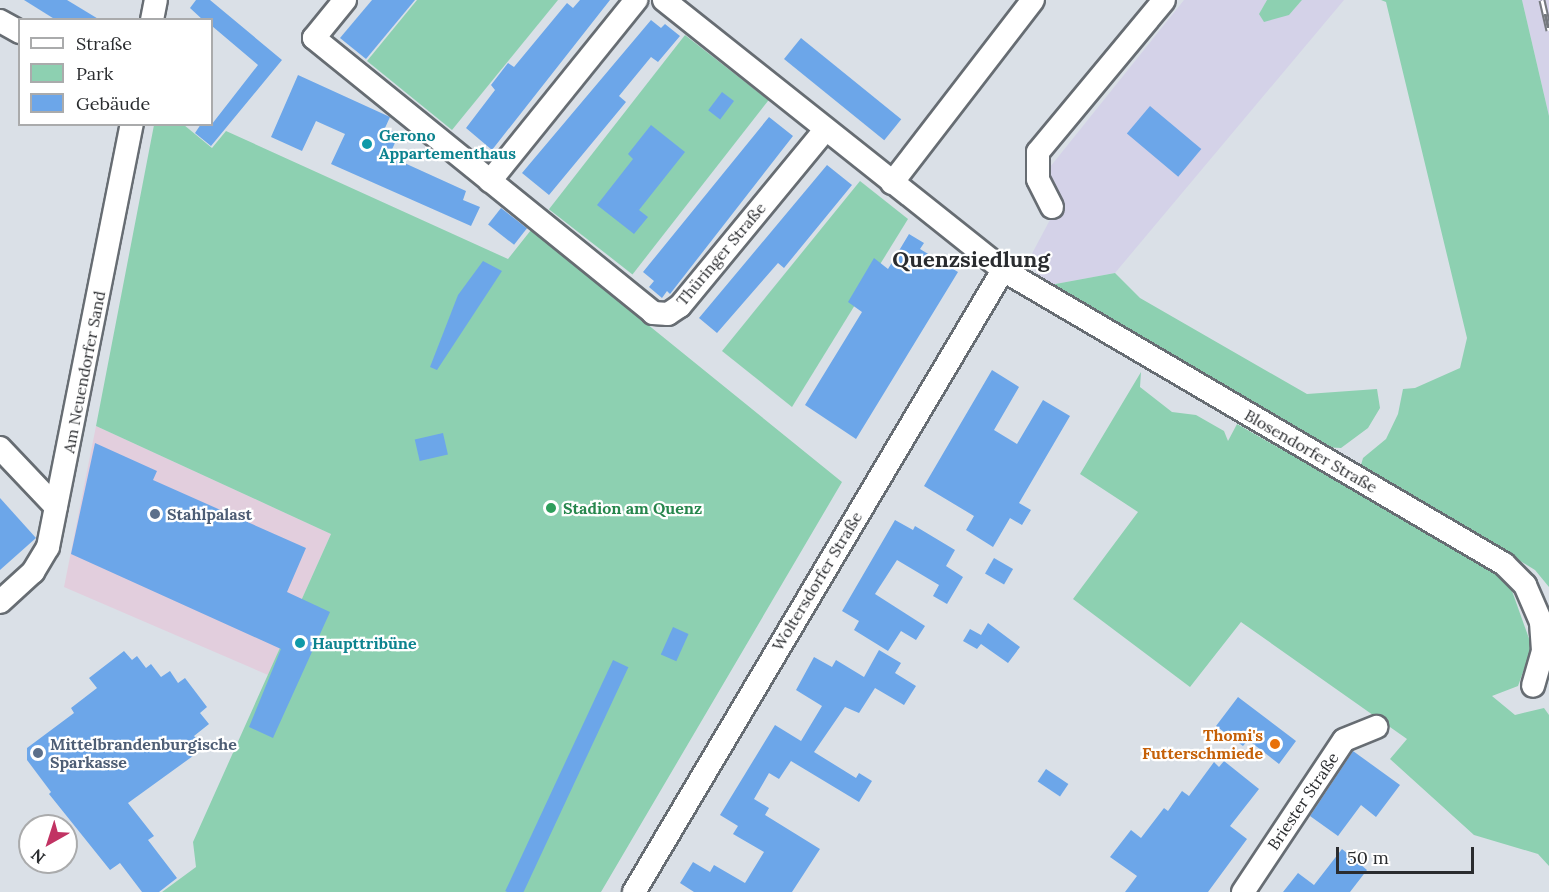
<!DOCTYPE html>
<meta charset="utf-8">
<style>
body{margin:0}
#map{position:relative;width:1549px;height:892px;overflow:hidden;background:#dae0e7;font-family:Lora,serif}
div>[style]{position:absolute}
[style*='--x']{left:calc(var(--x)*1px);top:calc(var(--y)*1px);width:calc(var(--w)*1px);rotate:calc(var(--a)*1deg)}
.commercial>*{inset:0;background:#e2cedd}
.industrial>*{inset:0;background:#d4d2e8}
.green>*{inset:0;background:#8dd0b1;transform-origin:0 0}
.building>*{inset:0;background:#6ca6e9;transform-origin:0 0}
.roads{filter:drop-shadow(2px 0 #676d73) drop-shadow(-2px 0 #676d73) drop-shadow(0 2px #676d73) drop-shadow(0 -2px #676d73)}
.minor>*{height:22px;margin:-11px;padding:0 11px;transform-origin:11px;border-radius:11px;background:#fff}
.rail>*{height:7px;margin-top:-3.5px;transform-origin:0;background:repeating-linear-gradient(90deg,#fff 0 14px,#75797e 0 28px);box-sizing:border-box;border-block:2px solid #75797e}
.dots>*{width:16px;height:16px;translate:-50% -50%;box-sizing:border-box;border:3px solid #fff;border-radius:50%}
span{translate:-50% -50%;white-space:nowrap;text-align:center;line-height:1.15;-webkit-text-stroke:4.5px #fff;paint-order:stroke}
.culture-label{font-size:16px;color:#0d838f;font-weight:700}
.left{translate:0 -50%;text-align:left}
.street-label{font-size:16px;color:#2a2c2f}
.leisure-label{font-size:16px;color:#27864d;font-weight:700}
.service-label{font-size:16px;color:#4e5e75;font-weight:700}
.food-label{font-size:16px;color:#c56008;font-weight:700}
.right{translate:-100% -50%;text-align:right}
.district-label{font-size:22px;color:#2a2c2f;font-weight:700}
.legend{position:absolute;left:18px;top:18px;width:195px;height:108px;box-sizing:border-box;background:#fff;border:2px solid #aaabac;margin:0;padding:8px 10px;list-style:none;font-size:18px;color:#2a2c2f}
.legend li{display:flex;align-items:center;gap:12px;height:30px}
.legend b{width:30px;border:2px solid #aaabac}
.north{position:absolute;left:18px;top:814px;width:60px;height:60px;box-sizing:border-box;background:#fff;border:2px solid #aaabac;border-radius:50%;rotate:219deg;font-size:16px;font-weight:700;line-height:24px;text-align:center;color:#2a2c2f}
.north::after{content:'';display:block;margin:auto;width:21px;height:27px;background:#c13363;clip-path:polygon(50% 0,100% 100%,50% 72%,0 100%)}
.scale{position:absolute;left:1336px;top:847px;width:138px;height:27px;box-sizing:border-box;border:3px solid #2a2c2f;border-top:0;padding-left:8px;font-size:18px;line-height:21px;white-space:nowrap;color:#2a2c2f;-webkit-text-stroke:4px #fff;paint-order:stroke}
</style>
<div id="map">
<div class="commercial">
<i style="clip-path:polygon(96px 426px,331px 534px,268px 675px,64px 587px)"></i>
</div>
<div class="industrial">
<i style="clip-path:polygon(1184px 0,1267px 0,1259px 14px,1289px 15px,1302px 0,1344px 0,1115px 273px,1050px 285px,1027px 263px,1061px 199px,1046px 172px)"></i>
<i style="clip-path:polygon(1522px 0,1549px 0,1549px 116px)"></i>
</div>
<div class="green">
<i style="clip-path:polygon(417px 0,558px 0,452px 130px,367px 61px)"></i>
<i style="clip-path:polygon(1267px 0,1302px 0,1289px 15px,1264px 22px,1259px 14px)"></i>
<i style="clip-path:polygon(1381px 0,1522px 0,1549px 116px,1549px 587px,1535px 570px,1361px 465px,1363px 458px,1386px 439px,1398px 414px,1403px 389px,1415px 388px,1460px 368px,1467px 338px,1386px 2px)"></i>
<i style="left:685px;top:35px;width:106px;height:221px;rotate:38deg"></i>
<i style="clip-path:polygon(154px 125px,184px 125px,212px 148px,226px 131px,508px 259px,531px 230px,842px 482px,601px 892px,162px 892px,196px 867px,193px 842px,331px 534px,96px 426px)"></i>
<i style="clip-path:polygon(860px 181px,908px 219px,792px 407px,722px 351px)"></i>
<i style="clip-path:polygon(1115px 273px,1140px 298px,1307px 394px,1377px 389px,1380px 408px,1368px 428px,1341px 448px,1324px 447px,1050px 285px)"></i>
<i style="clip-path:polygon(1141px 372px,1140px 387px,1172px 412px,1196px 415px,1224px 431px,1228px 441px,1237px 424px,1497px 572px,1511px 588px,1532px 647px,1518px 686px,1492px 696px,1515px 715px,1544px 708px,1549px 715px,1549px 866px,1538px 854px,1474px 835px,1390px 759px,1407px 739px,1241px 622px,1190px 687px,1073px 599px,1138px 512px,1080px 474px)"></i>
</div>
<div class="building">
<i style="clip-path:polygon(24px 0,67px 0,100px 20px,56px 20px)"></i>
<i style="clip-path:polygon(196px 0,210px 0,282px 60px,211px 146px,195px 133px,201px 124px,212px 124px,258px 65px,212px 26px,212px 20px,203px 20px,190px 8px)"></i>
<i style="clip-path:polygon(372px 0,415px 0,366px 59px,340px 38px)"></i>
<i style="clip-path:polygon(580px 0,610px 0,492px 150px,466px 128px,495px 90px,491px 85px,508px 63px,514px 67px,567px 3px,573px 8px)"></i>
<i style="clip-path:polygon(651px 20px,661px 28px,665px 24px,680px 36px,658px 62px,651px 57px,619px 96px,626px 102px,549px 195px,522px 173px)"></i>
<i style="left:801px;top:38px;width:129px;height:27px;rotate:39deg"></i>
<i style="clip-path:polygon(298px 75px,390px 117px,385px 128px,399px 134px,389px 156px,466px 191px,463px 200px,480px 207px,471px 226px,331px 164px,345px 134px,316px 121px,302px 151px,271px 137px)"></i>
<i style="left:722px;top:92px;width:15px;height:23px;rotate:37deg"></i>
<i style="left:1150px;top:106px;width:67px;height:36px;rotate:40deg"></i>
<i style="clip-path:polygon(769px 117px,793px 136px,670px 294px,667px 291px,662px 298px,649px 287px,654px 281px,643px 272px)"></i>
<i style="clip-path:polygon(651px 125px,685px 152px,639px 210px,648px 217px,634px 234px,597px 205px,633px 159px,628px 154px)"></i>
<i style="clip-path:polygon(827px 165px,852px 185px,784px 268px,778px 263px,717px 333px,699px 318px)"></i>
<i style="left:501px;top:208px;width:33px;height:21px;rotate:38deg"></i>
<i style="clip-path:polygon(909px 234px,924px 243px,920px 249px,958px 272px,856px 439px,805px 405px,862px 312px,848px 302px,874px 258px,888px 269px)"></i>
<i style="clip-path:polygon(483px 261px,502px 271px,437px 370px,430px 367px,458px 295px)"></i>
<i style="clip-path:polygon(992px 370px,1019px 387px,994px 430px,1017px 444px,1043px 400px,1070px 416px,1019px 503px,1031px 510px,1022px 525px,1010px 518px,993px 547px,966px 530px,974px 516px,924px 486px)"></i>
<i style="left:443px;top:433px;width:22px;height:29px;rotate:77deg"></i>
<i style="clip-path:polygon(95px 443px,157px 471px,153px 480px,306px 548px,287px 592px,330px 612px,273px 738px,249px 727px,281px 649px,71px 554px)"></i>
<i style="clip-path:polygon(0 498px,36px 538px,0 570px)"></i>
<i style="clip-path:polygon(895px 520px,913px 530px,915px 526px,955px 550px,946px 566px,963px 577px,947px 604px,933px 596px,939px 585px,897px 560px,875px 594px,925px 626px,916px 640px,901px 631px,888px 651px,854px 630px,859px 621px,842px 611px)"></i>
<i style="left:994px;top:558px;width:22px;height:18px;rotate:30deg"></i>
<i style="clip-path:polygon(988px 623px,1020px 647px,1008px 663px,981px 644px,977px 649px,963px 641px,970px 629px,981px 635px)"></i>
<i style="left:673px;top:627px;width:17px;height:30px;rotate:24deg"></i>
<i style="clip-path:polygon(879px 650px,901px 663px,895px 673px,916px 686px,904px 705px,875px 688px,859px 713px,845px 707px,814px 752px,856px 778px,859px 773px,872px 781px,859px 802px,791px 761px,779px 779px,769px 773px,754px 799px,769px 808px,765px 815px,820px 849px,792px 892px,694px 892px,680px 883px,693px 862px,710px 872px,714px 865px,745px 883px,764px 852px,733px 834px,738px 826px,720px 815px,775px 725px,801px 741px,822px 706px,796px 690px,814px 657px,832px 667px,836px 660px,864px 677px)"></i>
<i style="clip-path:polygon(124px 651px,132px 660px,137px 656px,146px 668px,151px 664px,161px 677px,170px 671px,178px 683px,185px 678px,207px 707px,200px 713px,209px 724px,194px 736px,204px 748px,128px 803px,154px 836px,148px 840px,177px 878px,159px 892px,142px 892px,120px 863px,110px 870px,49px 794px,51px 792px,27px 760px,27px 748px,74px 713px,71px 708px,97px 688px,89px 678px)"></i>
<i style="left:613px;top:660px;width:17px;height:255px;rotate:25deg"></i>
<i style="clip-path:polygon(1238px 697px,1296px 741px,1279px 764px,1248px 740px,1243px 746px,1216px 726px)"></i>
<i style="clip-path:polygon(1353px 751px,1400px 785px,1376px 817px,1361px 805px,1338px 836px,1310px 816px)"></i>
<i style="clip-path:polygon(1224px 761px,1259px 789px,1230px 826px,1247px 839px,1208px 892px,1125px 892px,1137px 876px,1110px 857px,1131px 830px,1141px 838px,1164px 808px,1168px 811px,1182px 791px,1189px 796px,1214px 762px,1219px 767px)"></i>
<i style="left:1046px;top:769px;width:27px;height:15px;rotate:34deg"></i>
<i style="clip-path:polygon(1342px 849px,1367px 870px,1350px 892px,1283px 892px,1298px 873px,1314px 885px)"></i>
</div>
<div class="roads">
<div class="minor">
<i style="--x:345;--y:0;--w:49;--a:129.2"></i>
<i style="--x:314;--y:38;--w:437;--a:39"></i>
<i style="--x:653;--y:313;--w:15;--a:4"></i>
<i style="--x:668;--y:314;--w:14;--a:-34"></i>
<i style="--x:680;--y:306;--w:228;--a:-50.5"></i>
<i style="--x:664;--y:0;--w:433;--a:38.5"></i>
<i style="--x:1003;--y:270;--w:581;--a:30.41"></i>
<i style="--x:1504;--y:564;--w:30;--a:45"></i>
<i style="--x:1525;--y:585;--w:40;--a:66.6"></i>
<i style="--x:1541;--y:622;--w:29;--a:86"></i>
<i style="--x:1543;--y:651;--w:36;--a:106"></i>
<i style="--x:152;--y:20;--w:20;--a:-79"></i>
<i style="--x:0;--y:21;--w:23;--a:29"></i>
<i style="--x:490;--y:181;--w:233;--a:-51.1"></i>
<i style="--x:892;--y:183;--w:231;--a:-52.4"></i>
<i style="--x:1052;--y:207;--w:31;--a:-117"></i>
<i style="--x:1038;--y:179;--w:27;--a:-90"></i>
<i style="--x:1038;--y:152;--w:197;--a:-50.3"></i>
<i style="--x:0;--y:448;--w:81;--a:46.5"></i>
<i style="--x:0;--y:602;--w:45;--a:-42.3"></i>
<i style="--x:33;--y:572;--w:29;--a:-59"></i>
<i style="--x:48;--y:547;--w:431;--a:-78.8"></i>
<i style="--x:634;--y:892;--w:723;--a:-59.32"></i>
<i style="--x:1243;--y:892;--w:182;--a:-56.4"></i>
<i style="--x:1344;--y:740;--w:35;--a:-22"></i>
</div>
</div>
<div class="rail">
<i style="--x:1542;--y:0;--w:31;--a:77"></i>
</div>
<div class="dots">
<i style="left:367px;top:144px;background:#0f9aa8"></i>
<i style="left:551px;top:508px;background:#2e9e5b"></i>
<i style="left:155px;top:514px;background:#5c6f8a"></i>
<i style="left:300px;top:643px;background:#0f9aa8"></i>
<i style="left:1275px;top:744px;background:#e8710a"></i>
<i style="left:38px;top:753px;background:#5c6f8a"></i>
</div>
<div class="culture-label">
<span class="left" style="left:379px;top:144px">Gerono<br>Appartementhaus</span>
<span class="left" style="left:312px;top:643px">Haupttribüne</span>
</div>
<div class="street-label">
<span style="left:721px;top:254px;rotate:-50deg">Thüringer Straße</span>
<span style="left:84px;top:372px;rotate:-79deg">Am Neuendorfer Sand</span>
<span style="left:1311px;top:451px;rotate:30deg">Blosendorfer Straße</span>
<span style="left:817px;top:581px;rotate:-59deg">Woltersdorfer Straße</span>
<span style="left:1303px;top:801px;rotate:-56deg">Briester Straße</span>
</div>
<div class="leisure-label">
<span class="left" style="left:563px;top:508px">Stadion am Quenz</span>
</div>
<div class="service-label">
<span class="left" style="left:167px;top:514px">Stahlpalast</span>
<span class="left" style="left:50px;top:753px">Mittelbrandenburgische<br>Sparkasse</span>
</div>
<div class="food-label">
<span class="right" style="left:1263px;top:744px">Thomi's<br>Futterschmiede</span>
</div>
<div class="district-label">
<span style="left:971px;top:260px">Quenzsiedlung</span>
</div>
<ul class="legend">
<li><b style="height:8px;background:#fff"></b>Straße</li>
<li><b style="height:16px;background:#8dd0b1"></b>Park</li>
<li><b style="height:16px;background:#6ca6e9"></b>Gebäude</li>
</ul>
<div class="north">N</div>
<div class="scale">50 m</div>
</div>
